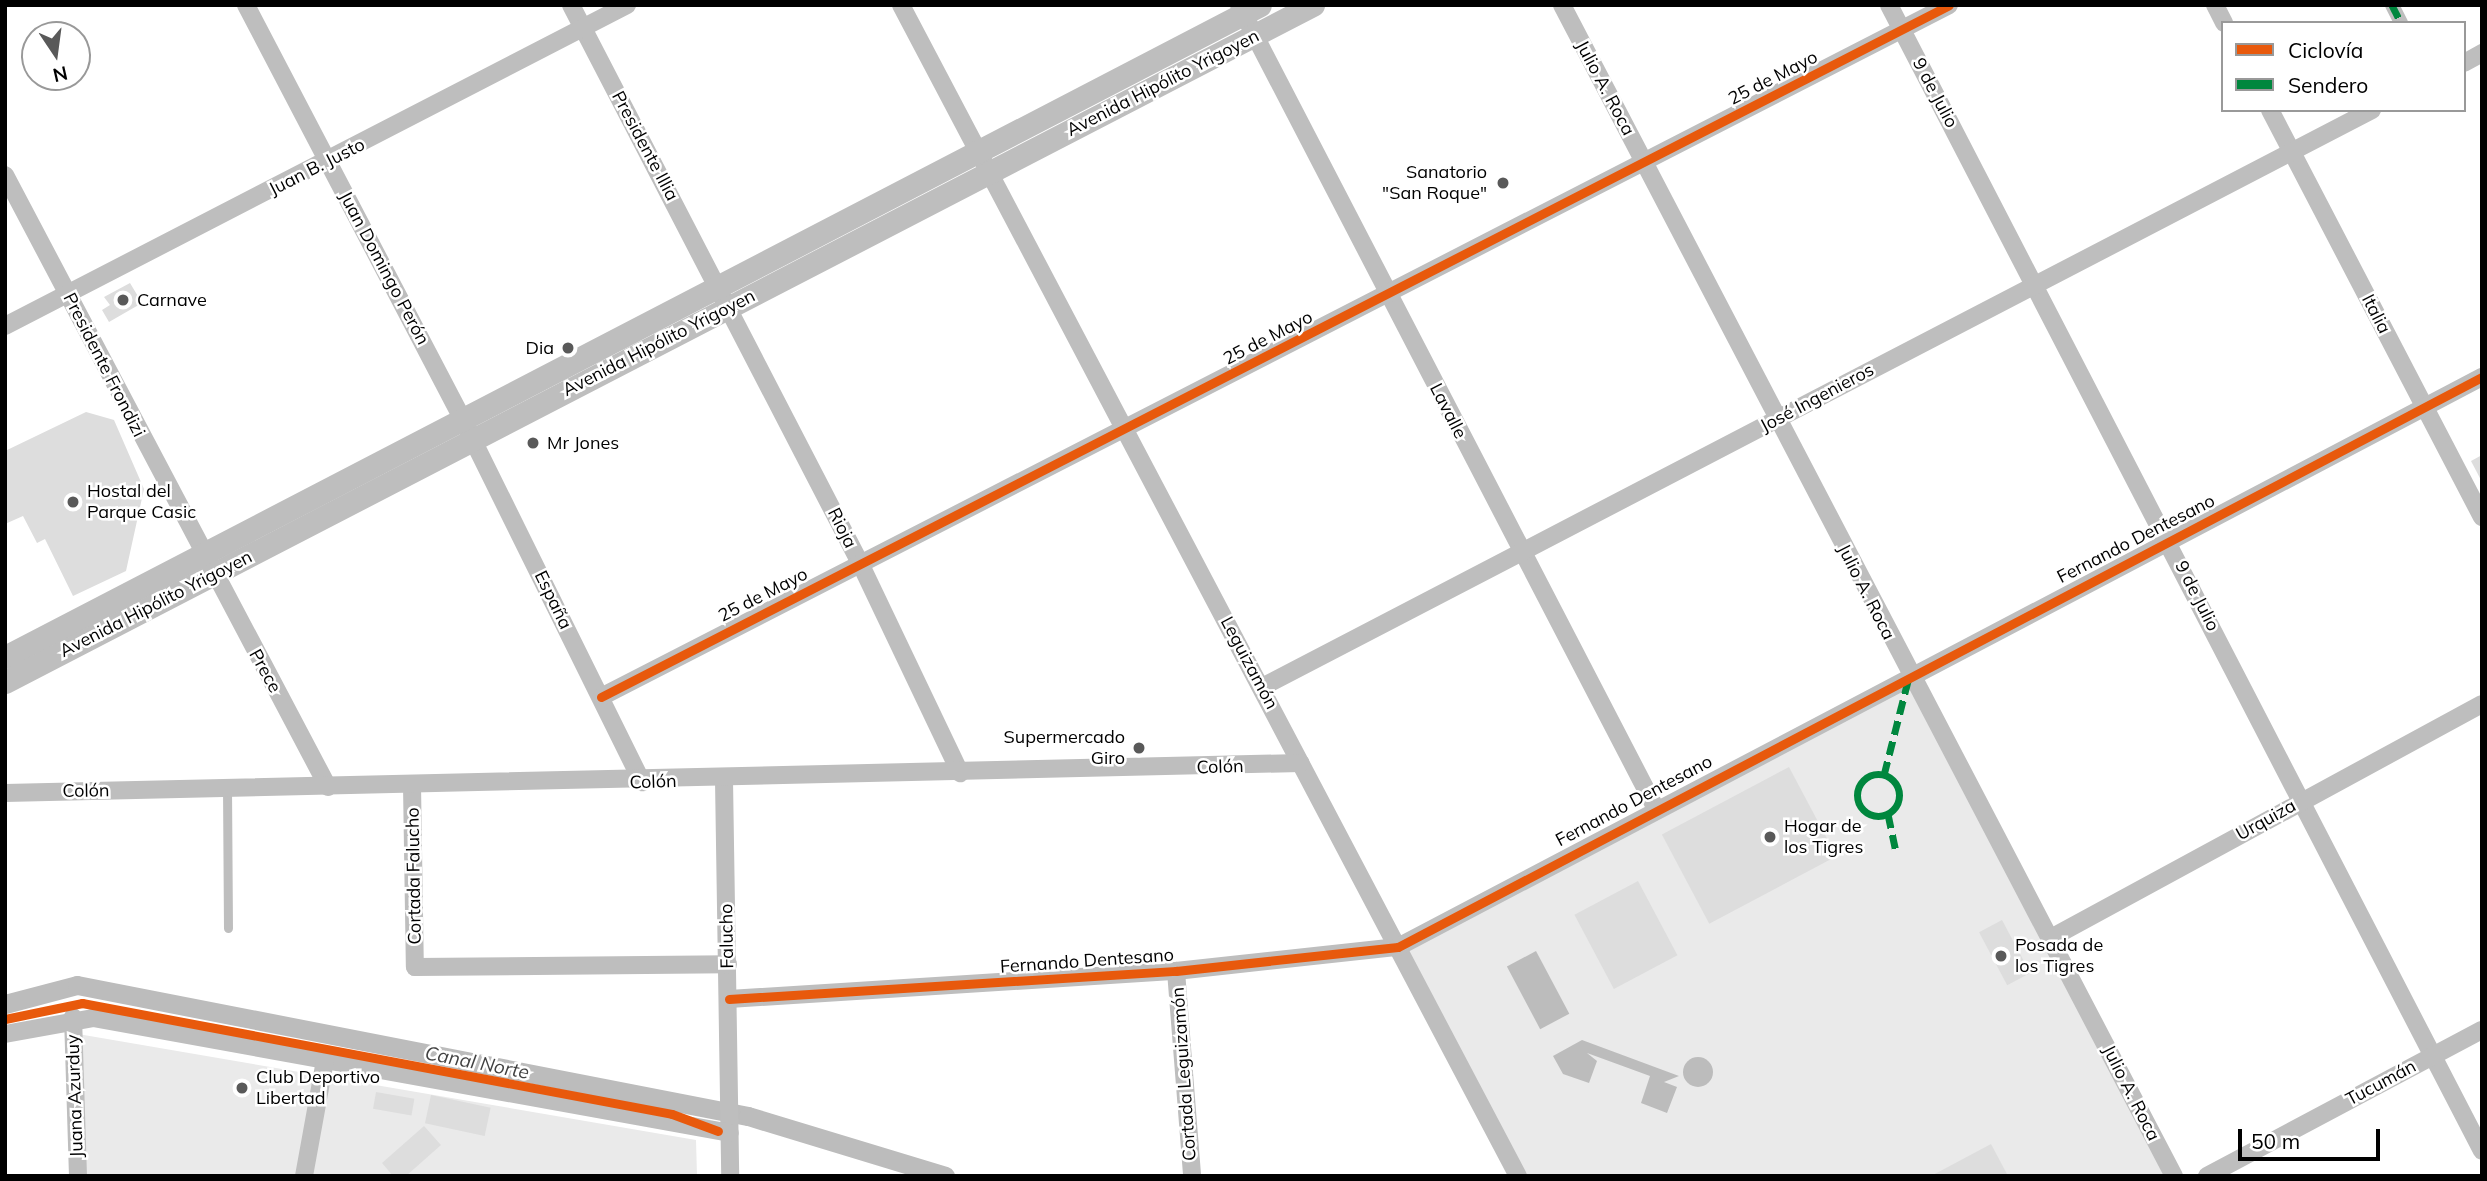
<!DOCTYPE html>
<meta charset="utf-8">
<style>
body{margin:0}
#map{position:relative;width:2487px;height:1181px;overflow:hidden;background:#fff;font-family:Mulish,sans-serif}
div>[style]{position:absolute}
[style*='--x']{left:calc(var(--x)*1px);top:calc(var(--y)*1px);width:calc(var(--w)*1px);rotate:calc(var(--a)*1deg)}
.green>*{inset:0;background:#eaeaea}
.water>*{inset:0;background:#bcbcbc;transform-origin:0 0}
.round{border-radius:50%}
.canal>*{height:19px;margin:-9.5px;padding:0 9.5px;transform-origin:9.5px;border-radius:9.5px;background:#bcbcbc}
.building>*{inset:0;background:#ddd;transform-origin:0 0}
.service>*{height:9px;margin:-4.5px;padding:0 4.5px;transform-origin:4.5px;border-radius:4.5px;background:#bebebe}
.pedestrian>*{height:14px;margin:-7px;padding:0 7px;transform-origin:7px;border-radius:7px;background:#bebebe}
.minor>*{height:18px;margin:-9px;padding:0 9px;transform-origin:9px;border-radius:9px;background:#bebebe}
.tertiary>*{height:23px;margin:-11.5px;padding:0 11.5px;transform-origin:11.5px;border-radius:11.5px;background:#bebebe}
.quiet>*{height:7px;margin-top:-3.5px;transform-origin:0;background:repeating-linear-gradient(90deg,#00873e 0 14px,transparent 0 21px)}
.quiet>.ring{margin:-3.5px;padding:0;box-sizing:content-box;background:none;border:7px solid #00873e;border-radius:50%}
.cycleway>*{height:9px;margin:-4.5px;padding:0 4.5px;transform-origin:4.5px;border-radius:4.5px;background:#e8590c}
.dots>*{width:19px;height:19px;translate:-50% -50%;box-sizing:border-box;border:4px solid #fff;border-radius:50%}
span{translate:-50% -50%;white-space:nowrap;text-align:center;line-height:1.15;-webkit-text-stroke:5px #fff;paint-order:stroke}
.street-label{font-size:18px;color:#000}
.poi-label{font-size:18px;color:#000}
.right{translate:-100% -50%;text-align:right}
.left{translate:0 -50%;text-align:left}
.water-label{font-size:19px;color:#414141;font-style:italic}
.frame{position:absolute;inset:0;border:7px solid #000;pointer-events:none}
.legend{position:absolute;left:2221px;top:21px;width:245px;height:91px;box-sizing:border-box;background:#fff;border:2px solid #999;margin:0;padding:9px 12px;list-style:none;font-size:21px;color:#000}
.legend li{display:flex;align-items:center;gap:14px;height:35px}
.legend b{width:35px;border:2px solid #999}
.north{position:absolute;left:21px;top:21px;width:70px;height:70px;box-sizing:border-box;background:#fff;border:2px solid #999;border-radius:50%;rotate:167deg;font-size:19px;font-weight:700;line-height:28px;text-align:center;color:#000}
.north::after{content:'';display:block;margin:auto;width:24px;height:32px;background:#595959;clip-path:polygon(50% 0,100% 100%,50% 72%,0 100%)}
.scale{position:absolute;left:2238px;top:1129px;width:142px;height:32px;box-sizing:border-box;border:4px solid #000;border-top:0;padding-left:9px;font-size:21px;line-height:24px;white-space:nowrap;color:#000;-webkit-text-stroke:5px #fff;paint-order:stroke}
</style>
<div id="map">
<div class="green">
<i style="clip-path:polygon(1909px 675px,2174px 1176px,1518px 1176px,1398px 947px)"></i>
<i style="clip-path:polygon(78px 1034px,696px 1140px,697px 1176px,83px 1176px)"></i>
</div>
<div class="water">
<i style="left:1536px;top:951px;width:71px;height:33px;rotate:62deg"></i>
<i style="clip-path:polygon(1582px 1040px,1679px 1076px,1664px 1082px,1677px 1087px,1667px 1113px,1641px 1103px,1650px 1076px,1587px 1053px,1597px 1061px,1589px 1083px,1563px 1074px,1553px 1056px)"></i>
<i class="round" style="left:1683px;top:1057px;width:30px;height:30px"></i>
</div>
<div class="canal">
<i style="--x:5;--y:1004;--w:74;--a:-14.8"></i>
<i style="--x:77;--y:985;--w:684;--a:11.05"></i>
<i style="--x:748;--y:1116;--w:206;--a:16.9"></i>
</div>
<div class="building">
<i style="clip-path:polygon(130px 283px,142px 303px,109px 322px,102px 310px,110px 305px,104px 297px)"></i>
<i style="clip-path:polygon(86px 412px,114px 420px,144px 489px,126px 571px,73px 596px,45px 539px,37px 543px,23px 516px,5px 524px,5px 451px)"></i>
<i style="clip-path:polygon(2482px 455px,2482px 482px,2471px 461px)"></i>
<i style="left:1789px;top:767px;width:101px;height:144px;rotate:62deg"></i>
<i style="left:1638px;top:881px;width:84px;height:72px;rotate:62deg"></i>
<i style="left:2002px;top:920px;width:60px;height:26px;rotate:62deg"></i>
<i style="left:376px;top:1092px;width:39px;height:17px;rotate:10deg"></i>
<i style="left:431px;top:1095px;width:61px;height:29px;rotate:12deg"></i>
<i style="clip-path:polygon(424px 1126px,441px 1145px,406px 1176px,393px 1176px,382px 1163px)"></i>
<i style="clip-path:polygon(1991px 1144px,2008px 1176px,1931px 1176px)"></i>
</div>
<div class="service">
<i style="--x:227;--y:787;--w:141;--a:89.6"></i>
</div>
<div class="pedestrian">
<i style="--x:2392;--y:5;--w:20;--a:63"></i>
</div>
<div class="minor">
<i style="--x:246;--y:5;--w:479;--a:62.4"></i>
<i style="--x:468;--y:430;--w:393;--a:63.7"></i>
<i style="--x:571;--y:5;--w:628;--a:62.62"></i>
<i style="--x:860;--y:563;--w:233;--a:64.5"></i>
<i style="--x:901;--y:5;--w:1324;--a:62.22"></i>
<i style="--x:1239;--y:5;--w:903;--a:62.58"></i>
<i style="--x:1562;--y:5;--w:1321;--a:62.41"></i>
<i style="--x:1889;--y:5;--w:1290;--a:62.64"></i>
<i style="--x:2215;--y:5;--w:20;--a:63"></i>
<i style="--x:2464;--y:63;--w:21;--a:-29"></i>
<i style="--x:2270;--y:110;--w:459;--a:62.5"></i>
<i style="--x:5;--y:175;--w:692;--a:62.18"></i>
<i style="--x:5;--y:326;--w:700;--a:-27.3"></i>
<i style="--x:1262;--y:687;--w:1251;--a:-27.47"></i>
<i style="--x:601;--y:697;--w:1515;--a:-27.17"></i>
<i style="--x:724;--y:780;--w:396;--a:89.1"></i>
<i style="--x:412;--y:785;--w:182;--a:89.1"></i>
<i style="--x:415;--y:967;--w:313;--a:-0.5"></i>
<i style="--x:5;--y:793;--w:1296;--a:-1.33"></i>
<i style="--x:2051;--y:938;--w:490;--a:-28.5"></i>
<i style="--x:1176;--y:971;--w:206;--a:85.5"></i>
<i style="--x:729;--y:999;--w:448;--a:-3.6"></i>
<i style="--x:1176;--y:971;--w:223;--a:-6.2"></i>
<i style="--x:1398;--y:947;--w:1225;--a:-27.74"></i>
<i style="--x:73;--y:1017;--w:159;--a:88.2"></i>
<i style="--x:5;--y:1034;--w:89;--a:-10.3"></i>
<i style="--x:93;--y:1018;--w:647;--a:10.23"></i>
<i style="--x:304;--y:1176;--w:118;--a:-79.7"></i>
<i style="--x:2207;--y:1176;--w:311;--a:-28"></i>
</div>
<div class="tertiary">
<i style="--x:5;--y:657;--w:1414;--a:-27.45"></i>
<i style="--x:5;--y:682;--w:1473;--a:-27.37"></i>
</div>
<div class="quiet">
<i style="--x:2392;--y:5;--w:20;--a:63"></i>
<i class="ring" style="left:1857px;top:774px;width:35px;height:35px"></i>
<i style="--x:1884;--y:775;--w:101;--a:-75.7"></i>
<i style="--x:1888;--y:814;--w:38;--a:78"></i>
</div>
<div class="cycleway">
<i style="--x:601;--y:697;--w:1515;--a:-27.17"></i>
<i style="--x:729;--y:999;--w:448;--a:-3.6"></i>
<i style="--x:1176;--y:971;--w:223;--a:-6.2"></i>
<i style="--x:1398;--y:947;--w:1225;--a:-27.74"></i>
<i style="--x:5;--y:1019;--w:79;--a:-11.7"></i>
<i style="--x:82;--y:1003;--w:600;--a:10.65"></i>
<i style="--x:672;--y:1114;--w:49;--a:20.3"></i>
</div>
<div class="dots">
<i style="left:1503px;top:183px;background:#595959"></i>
<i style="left:123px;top:300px;background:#595959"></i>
<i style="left:568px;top:348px;background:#595959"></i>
<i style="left:533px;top:443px;background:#595959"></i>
<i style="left:73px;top:502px;background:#595959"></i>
<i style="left:1139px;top:748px;background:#595959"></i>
<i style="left:1770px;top:837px;background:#595959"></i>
<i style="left:2001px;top:956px;background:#595959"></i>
<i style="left:242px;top:1088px;background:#595959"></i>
</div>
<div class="street-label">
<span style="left:1773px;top:78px;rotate:-27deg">25 de Mayo</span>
<span style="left:1163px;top:83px;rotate:-27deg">Avenida Hipólito Yrigoyen</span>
<span style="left:1605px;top:88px;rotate:62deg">Julio A. Roca</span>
<span style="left:1935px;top:93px;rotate:62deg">9 de Julio</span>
<span style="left:645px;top:146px;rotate:62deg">Presidente Illia</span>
<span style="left:317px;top:167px;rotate:-27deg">Juan B. Justo</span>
<span style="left:384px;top:268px;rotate:62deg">Juan Domingo Perón</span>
<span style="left:2376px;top:314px;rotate:63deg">Italia</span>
<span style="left:1268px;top:338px;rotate:-27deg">25 de Mayo</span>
<span style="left:659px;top:343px;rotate:-27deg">Avenida Hipólito Yrigoyen</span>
<span style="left:104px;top:365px;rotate:63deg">Presidente Frondizi</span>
<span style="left:1817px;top:398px;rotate:-28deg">José Ingenieros</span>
<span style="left:1448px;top:411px;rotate:63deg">Lavalle</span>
<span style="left:842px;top:528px;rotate:63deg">Rioja</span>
<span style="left:2136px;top:539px;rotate:-27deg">Fernando Dentesano</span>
<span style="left:1866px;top:592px;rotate:63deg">Julio A. Roca</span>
<span style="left:763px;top:595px;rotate:-27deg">25 de Mayo</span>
<span style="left:2197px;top:596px;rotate:63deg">9 de Julio</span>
<span style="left:553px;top:600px;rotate:64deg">España</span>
<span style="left:156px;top:604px;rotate:-27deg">Avenida Hipólito Yrigoyen</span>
<span style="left:1249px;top:663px;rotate:62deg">Leguizamón</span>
<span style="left:265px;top:671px;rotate:61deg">Prece</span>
<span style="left:1220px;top:767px;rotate:-2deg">Colón</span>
<span style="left:653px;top:782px;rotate:-2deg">Colón</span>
<span style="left:86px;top:791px;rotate:-1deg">Colón</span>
<span style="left:1634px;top:801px;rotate:-28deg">Fernando Dentesano</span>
<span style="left:2266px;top:820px;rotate:-29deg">Urquiza</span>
<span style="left:414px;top:876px;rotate:-91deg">Cortada Falucho</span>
<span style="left:727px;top:936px;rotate:-91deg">Falucho</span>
<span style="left:1087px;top:961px;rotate:-4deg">Fernando Dentesano</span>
<span style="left:1184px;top:1074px;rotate:-94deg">Cortada Leguizamón</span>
<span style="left:2381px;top:1083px;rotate:-28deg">Tucumán</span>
<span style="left:2131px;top:1093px;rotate:63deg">Julio A. Roca</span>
<span style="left:75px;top:1096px;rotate:-92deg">Juana Azurduy</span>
</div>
<div class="poi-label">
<span class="right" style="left:1487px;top:183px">Sanatorio<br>"San Roque"</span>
<span class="left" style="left:137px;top:300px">Carnave</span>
<span class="right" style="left:554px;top:348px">Dia</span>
<span class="left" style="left:547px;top:443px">Mr Jones</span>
<span class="left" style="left:87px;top:502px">Hostal del<br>Parque Casic</span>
<span class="right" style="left:1125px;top:748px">Supermercado<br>Giro</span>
<span class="left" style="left:1784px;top:837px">Hogar de<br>los Tigres</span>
<span class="left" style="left:2015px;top:956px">Posada de<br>los Tigres</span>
<span class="left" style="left:256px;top:1088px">Club Deportivo<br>Libertad</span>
</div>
<div class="water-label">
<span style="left:477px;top:1063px;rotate:11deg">Canal Norte</span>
</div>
<div class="frame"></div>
<ul class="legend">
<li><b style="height:9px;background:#e8590c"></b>Ciclovía</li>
<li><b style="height:9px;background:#00873e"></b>Sendero</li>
</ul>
<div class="north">N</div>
<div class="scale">50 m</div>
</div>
